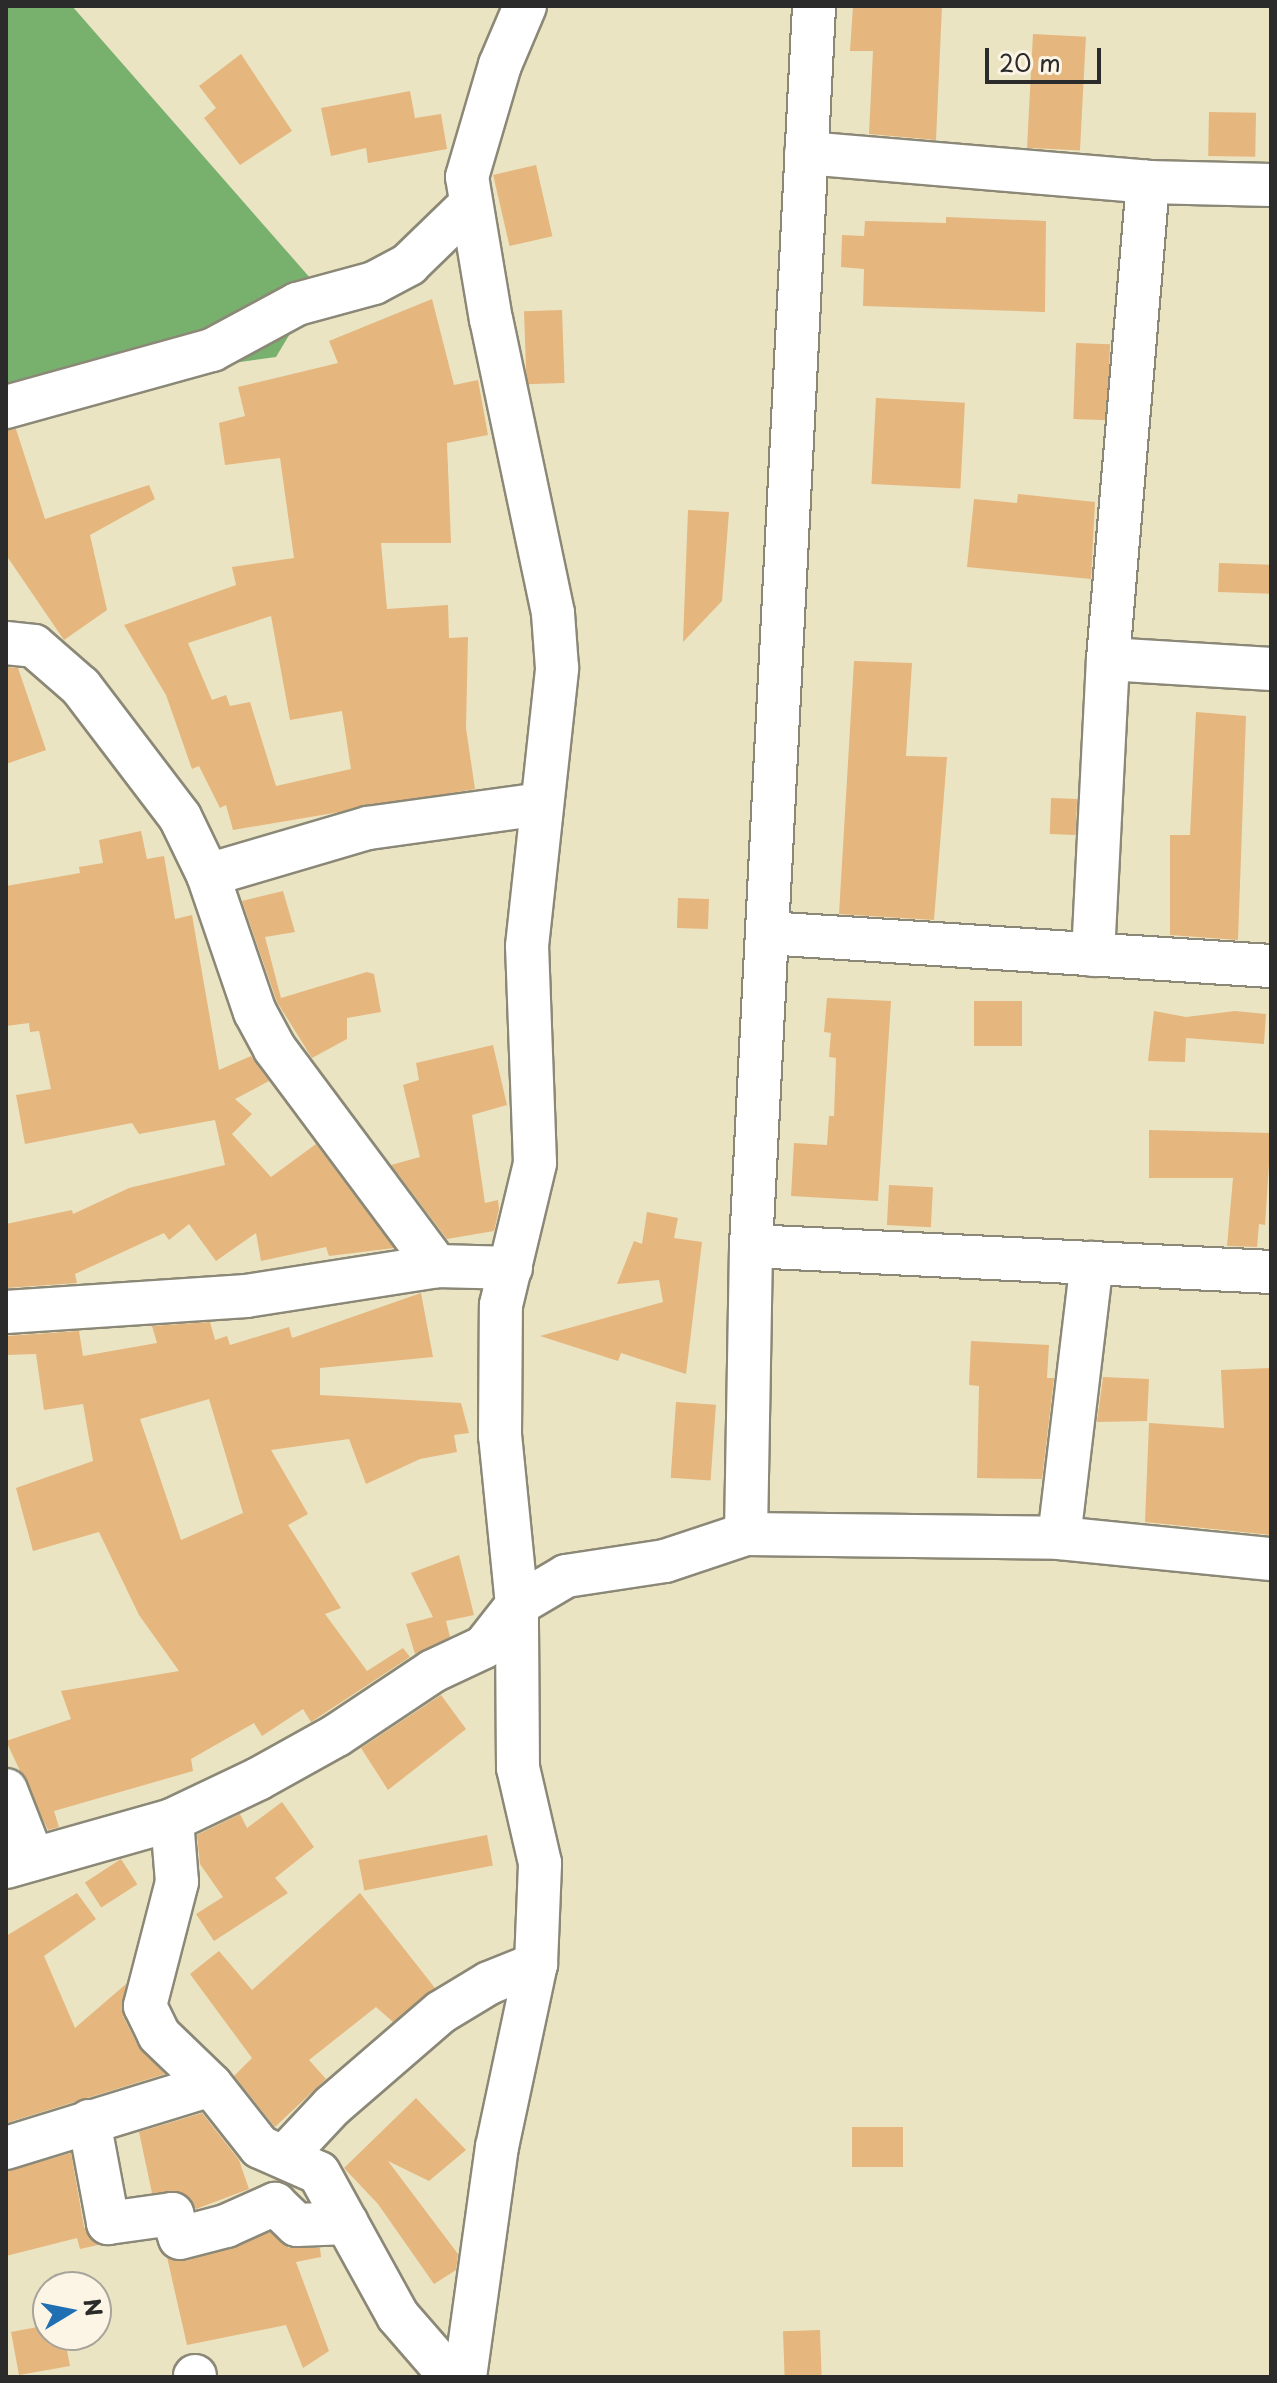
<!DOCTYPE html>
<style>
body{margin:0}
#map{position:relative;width:1277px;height:2383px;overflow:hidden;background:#ebe4c3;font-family:"Playpen Sans",sans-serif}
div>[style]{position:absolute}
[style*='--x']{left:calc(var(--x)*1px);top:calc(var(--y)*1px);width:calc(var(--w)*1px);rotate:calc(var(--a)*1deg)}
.forest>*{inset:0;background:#78b06e}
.building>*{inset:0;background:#e5b67e;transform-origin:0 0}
.roads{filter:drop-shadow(2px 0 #8b8877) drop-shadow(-2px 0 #8b8877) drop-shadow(0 2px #8b8877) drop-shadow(0 -2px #8b8877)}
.street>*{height:42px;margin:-21px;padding:0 21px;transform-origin:21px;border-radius:21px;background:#fff}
span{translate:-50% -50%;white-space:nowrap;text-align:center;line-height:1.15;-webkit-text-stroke:7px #fcf5e5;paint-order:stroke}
.frame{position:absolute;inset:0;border:8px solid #2b2b2b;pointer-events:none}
.north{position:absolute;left:32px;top:2271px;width:80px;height:80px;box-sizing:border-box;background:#fcf5e5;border:2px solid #a8a49b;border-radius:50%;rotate:80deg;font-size:22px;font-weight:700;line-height:32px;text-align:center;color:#2b2b2b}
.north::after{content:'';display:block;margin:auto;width:28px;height:36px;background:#1f6fb2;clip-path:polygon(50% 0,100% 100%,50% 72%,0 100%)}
.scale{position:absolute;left:985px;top:48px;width:116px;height:36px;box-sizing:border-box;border:4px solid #2b2b2b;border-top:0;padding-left:10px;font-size:24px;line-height:28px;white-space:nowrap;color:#2b2b2b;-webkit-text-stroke:6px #fcf5e5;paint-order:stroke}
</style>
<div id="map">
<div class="forest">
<i style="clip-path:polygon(6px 6px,72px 6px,318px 287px,276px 357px,6px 395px)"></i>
</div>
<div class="building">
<i style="clip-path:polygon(853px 6px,942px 6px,936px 140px,869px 134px,873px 51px,850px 51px)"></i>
<i style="left:1033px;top:34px;width:53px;height:114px;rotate:3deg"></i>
<i style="clip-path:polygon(241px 54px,292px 131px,240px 165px,204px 118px,216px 108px,199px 86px)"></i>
<i style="clip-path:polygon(410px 91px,415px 118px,441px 114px,447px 149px,368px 163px,366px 148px,331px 156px,321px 108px)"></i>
<i style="left:1209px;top:112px;width:47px;height:44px;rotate:1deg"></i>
<i style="left:536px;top:165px;width:73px;height:44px;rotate:77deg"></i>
<i style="clip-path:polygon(946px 217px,1046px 221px,1045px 312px,863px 306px,864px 269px,841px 267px,842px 235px,864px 236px,865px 221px,946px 223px)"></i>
<i style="clip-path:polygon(evenodd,432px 299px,454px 385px,478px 380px,488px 435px,447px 443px,451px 543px,381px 543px,387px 609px,448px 605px,449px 638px,468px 637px,466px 728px,475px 789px,233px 830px,226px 805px,220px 808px,199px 766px,192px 769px,166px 695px,124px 625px,236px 585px,232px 567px,294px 558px,280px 458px,225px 465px,219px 423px,245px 416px,238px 387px,338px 363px,329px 341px,432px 299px,271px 616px,290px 720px,342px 711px,351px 769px,276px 786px,250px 702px,230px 706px,226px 695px,212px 700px,188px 643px,271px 616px)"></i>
<i style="left:562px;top:310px;width:73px;height:38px;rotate:88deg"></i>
<i style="left:1076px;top:343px;width:34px;height:76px;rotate:2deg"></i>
<i style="left:876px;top:398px;width:89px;height:86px;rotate:3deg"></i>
<i style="clip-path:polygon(16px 429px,45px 519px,149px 485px,155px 499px,90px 535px,107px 610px,64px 640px,6px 555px,6px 430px)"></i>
<i style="clip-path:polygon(1018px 494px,1095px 502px,1091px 579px,967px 567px,974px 499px,1017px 503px)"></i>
<i style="clip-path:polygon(688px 510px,729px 512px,722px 601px,683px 642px)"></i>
<i style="left:1219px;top:563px;width:52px;height:29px;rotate:2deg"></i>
<i style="clip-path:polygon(854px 661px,912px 663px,906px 756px,947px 757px,934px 920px,839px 914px)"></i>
<i style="clip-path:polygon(6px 667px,18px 668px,46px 750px,6px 764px)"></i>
<i style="clip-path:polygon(1196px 712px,1246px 716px,1238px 940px,1170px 935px,1170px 835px,1190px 835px)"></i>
<i style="left:1051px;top:798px;width:26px;height:36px;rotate:2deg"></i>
<i style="clip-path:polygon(141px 831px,147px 859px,164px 856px,175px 919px,192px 915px,219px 1070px,251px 1056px,269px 1081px,235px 1099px,252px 1114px,232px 1134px,271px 1177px,316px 1144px,394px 1248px,329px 1256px,326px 1247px,261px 1261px,256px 1233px,216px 1261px,189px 1224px,169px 1240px,164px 1233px,75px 1274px,77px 1283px,6px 1288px,6px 1224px,72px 1210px,73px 1214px,129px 1188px,225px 1165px,215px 1120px,139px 1134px,132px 1123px,25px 1144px,16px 1095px,51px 1089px,39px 1031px,30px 1032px,29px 1023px,6px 1026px,6px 886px,80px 873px,79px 867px,103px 863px,99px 840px)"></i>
<i style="clip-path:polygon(283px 891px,295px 932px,265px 937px,281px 998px,367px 972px,374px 974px,381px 1012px,347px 1018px,347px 1039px,312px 1058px,277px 1002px,242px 901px)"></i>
<i style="left:678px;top:898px;width:31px;height:30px;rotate:2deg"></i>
<i style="clip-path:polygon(827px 998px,891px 1001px,878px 1201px,791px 1196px,794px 1143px,827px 1145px,829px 1116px,834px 1116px,836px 1058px,829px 1057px,831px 1033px,824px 1032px)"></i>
<i style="left:974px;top:1001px;width:48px;height:45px"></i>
<i style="clip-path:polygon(1154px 1011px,1186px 1017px,1235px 1011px,1266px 1014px,1264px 1044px,1186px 1038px,1185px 1062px,1148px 1061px)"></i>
<i style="clip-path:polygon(493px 1045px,507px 1105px,472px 1115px,485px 1203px,498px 1200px,499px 1209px,494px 1231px,447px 1239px,391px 1165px,420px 1157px,403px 1085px,419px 1080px,416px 1063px)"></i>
<i style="clip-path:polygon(1149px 1130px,1271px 1133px,1265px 1225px,1259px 1224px,1257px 1247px,1227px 1246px,1233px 1178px,1149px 1178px)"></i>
<i style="left:889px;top:1185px;width:44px;height:40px;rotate:3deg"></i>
<i style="clip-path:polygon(647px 1212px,678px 1218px,674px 1238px,702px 1242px,686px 1374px,621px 1353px,618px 1361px,540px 1336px,663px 1302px,659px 1280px,617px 1284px,634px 1241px,642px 1244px)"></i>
<i style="clip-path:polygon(evenodd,421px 1293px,433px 1357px,320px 1368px,320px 1395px,461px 1403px,469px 1433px,454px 1435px,457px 1452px,420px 1459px,366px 1484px,349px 1439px,271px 1450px,308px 1514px,288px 1525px,341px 1608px,325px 1614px,367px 1671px,403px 1648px,410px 1657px,311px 1722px,303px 1709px,262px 1736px,254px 1723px,191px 1759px,193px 1771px,54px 1811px,59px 1827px,48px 1830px,6px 1741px,71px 1719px,61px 1691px,179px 1671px,139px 1615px,99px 1532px,33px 1551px,16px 1488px,93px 1461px,83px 1404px,44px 1410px,36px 1354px,6px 1355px,6px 1336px,79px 1331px,83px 1356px,157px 1343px,152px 1326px,210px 1322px,215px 1340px,227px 1336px,230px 1345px,289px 1327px,292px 1338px,421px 1293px,209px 1399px,243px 1513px,181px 1540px,140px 1419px,209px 1399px)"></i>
<i style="clip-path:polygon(971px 1341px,1049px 1345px,1047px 1378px,1054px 1378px,1042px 1479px,977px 1478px,979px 1386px,969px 1385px)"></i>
<i style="clip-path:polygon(1271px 1368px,1271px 1535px,1145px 1522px,1149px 1423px,1224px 1428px,1221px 1370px)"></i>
<i style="clip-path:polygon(1103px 1377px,1149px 1379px,1147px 1421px,1097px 1422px)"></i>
<i style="left:676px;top:1402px;width:40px;height:76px;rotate:4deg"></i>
<i style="clip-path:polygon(459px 1555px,474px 1615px,446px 1621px,450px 1637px,415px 1654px,406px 1624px,433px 1617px,411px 1573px)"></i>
<i style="clip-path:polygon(441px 1695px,466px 1729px,388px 1790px,361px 1748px)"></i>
<i style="clip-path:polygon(282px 1802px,314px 1847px,275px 1878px,288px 1893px,214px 1941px,196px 1914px,223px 1897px,200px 1864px,197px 1835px,240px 1814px,247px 1828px)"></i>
<i style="left:487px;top:1835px;width:31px;height:131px;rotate:79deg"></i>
<i style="left:121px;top:1859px;width:30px;height:43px;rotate:57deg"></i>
<i style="clip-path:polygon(77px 1893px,96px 1919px,44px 1956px,75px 2028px,126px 1984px,123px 2016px,138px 2046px,165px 2074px,6px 2123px,6px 1936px)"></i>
<i style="clip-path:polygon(360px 1893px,435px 1988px,393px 2022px,376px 2007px,309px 2060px,326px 2079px,275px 2127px,234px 2076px,252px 2058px,190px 1974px,219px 1951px,252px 1990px)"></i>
<i style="clip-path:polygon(416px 2098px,466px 2150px,429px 2181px,388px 2161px,458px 2254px,456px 2270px,434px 2284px,378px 2204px,344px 2168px)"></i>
<i style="clip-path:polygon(202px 2113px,239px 2160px,249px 2189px,196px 2209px,180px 2192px,152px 2193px,139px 2132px)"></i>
<i style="left:852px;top:2127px;width:51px;height:40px"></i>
<i style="clip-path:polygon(71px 2153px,84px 2227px,98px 2245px,80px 2249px,77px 2238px,6px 2256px,6px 2171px)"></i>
<i style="clip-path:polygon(270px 2232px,289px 2248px,320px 2248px,321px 2257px,296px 2262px,329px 2351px,303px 2368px,286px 2325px,187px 2345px,167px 2257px,186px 2261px)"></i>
<i style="clip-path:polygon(48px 2325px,48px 2335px,64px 2335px,70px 2366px,19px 2375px,11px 2332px)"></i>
<i style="left:820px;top:2330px;width:47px;height:37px;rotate:88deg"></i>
</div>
<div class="roads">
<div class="street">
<i style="--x:806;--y:153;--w:343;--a:4.8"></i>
<i style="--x:1148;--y:182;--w:123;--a:1.4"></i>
<i style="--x:6;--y:407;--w:214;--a:-15.5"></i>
<i style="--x:212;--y:350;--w:97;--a:-28.4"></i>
<i style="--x:297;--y:304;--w:80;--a:-15.3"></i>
<i style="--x:374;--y:283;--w:40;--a:-28"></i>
<i style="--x:409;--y:264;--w:86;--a:-44.1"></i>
<i style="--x:6;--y:643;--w:28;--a:6"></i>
<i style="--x:34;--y:646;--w:62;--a:41.1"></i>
<i style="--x:81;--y:687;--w:163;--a:52.7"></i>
<i style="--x:180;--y:817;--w:64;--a:64.2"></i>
<i style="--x:208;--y:875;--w:145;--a:71.1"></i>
<i style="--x:255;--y:1012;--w:42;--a:61.6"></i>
<i style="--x:275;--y:1049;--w:271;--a:53.3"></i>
<i style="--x:1108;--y:659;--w:163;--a:3.5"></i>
<i style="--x:208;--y:875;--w:167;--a:-16.4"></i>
<i style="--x:368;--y:828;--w:174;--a:-7.9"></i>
<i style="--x:767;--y:933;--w:505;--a:3.75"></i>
<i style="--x:1093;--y:955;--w:296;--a:-87.1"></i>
<i style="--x:1108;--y:659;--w:479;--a:-85.2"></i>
<i style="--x:751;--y:1246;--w:521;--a:2.86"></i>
<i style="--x:6;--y:1312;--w:241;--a:-3.8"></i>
<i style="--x:246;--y:1296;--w:193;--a:-8.9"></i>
<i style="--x:437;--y:1266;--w:74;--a:1.5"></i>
<i style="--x:746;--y:1534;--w:288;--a:-89"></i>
<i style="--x:751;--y:1246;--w:1242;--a:-87.09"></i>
<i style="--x:1059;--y:1538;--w:277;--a:-83.2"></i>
<i style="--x:6;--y:1790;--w:74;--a:68.6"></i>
<i style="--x:172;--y:1820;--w:62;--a:85.4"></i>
<i style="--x:177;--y:1882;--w:128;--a:104.5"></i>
<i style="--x:145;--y:2006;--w:32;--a:64"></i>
<i style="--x:159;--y:2035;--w:72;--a:43.9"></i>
<i style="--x:211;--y:2085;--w:79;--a:51.7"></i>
<i style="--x:260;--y:2147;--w:64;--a:23.8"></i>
<i style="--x:319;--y:2173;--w:163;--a:61.1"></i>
<i style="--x:398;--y:2316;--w:81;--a:49"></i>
<i style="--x:6;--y:1867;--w:173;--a:-15.8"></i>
<i style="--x:172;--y:1820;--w:95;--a:-25.5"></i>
<i style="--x:258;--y:1779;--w:90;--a:-29.1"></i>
<i style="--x:337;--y:1735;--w:115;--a:-33.7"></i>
<i style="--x:433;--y:1671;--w:56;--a:-25.2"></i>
<i style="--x:484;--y:1647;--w:53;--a:-51.8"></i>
<i style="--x:517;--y:1605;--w:57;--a:-30.6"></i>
<i style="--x:566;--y:1576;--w:100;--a:-8.6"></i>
<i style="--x:665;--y:1561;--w:85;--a:-18.4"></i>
<i style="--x:746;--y:1534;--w:313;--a:0.7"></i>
<i style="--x:1059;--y:1538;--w:213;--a:5.7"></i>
<i style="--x:89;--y:2121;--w:104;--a:79.4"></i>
<i style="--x:108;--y:2223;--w:65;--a:-8"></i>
<i style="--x:172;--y:2214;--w:25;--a:72"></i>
<i style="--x:180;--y:2238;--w:48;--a:-14.6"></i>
<i style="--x:226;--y:2226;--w:54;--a:-24.2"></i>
<i style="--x:275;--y:2204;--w:30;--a:44"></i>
<i style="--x:297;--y:2225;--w:50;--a:-2.3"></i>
<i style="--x:6;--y:2148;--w:214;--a:-17.1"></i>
<i style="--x:286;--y:2155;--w:67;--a:-46.8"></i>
<i style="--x:332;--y:2106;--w:144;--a:-40.8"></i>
<i style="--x:441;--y:2012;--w:56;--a:-31.1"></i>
<i style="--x:489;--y:1983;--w:51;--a:-22"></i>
<i style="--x:195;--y:2376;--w:1;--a:90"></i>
<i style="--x:465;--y:2377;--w:232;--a:-82.1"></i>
<i style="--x:497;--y:2147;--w:187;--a:-78"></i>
<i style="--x:536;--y:1964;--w:101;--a:-87.7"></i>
<i style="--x:540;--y:1863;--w:98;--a:-103"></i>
<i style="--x:518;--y:1768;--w:163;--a:-90.4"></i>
<i style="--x:517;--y:1605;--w:170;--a:-95.7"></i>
<i style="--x:500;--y:1436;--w:131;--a:-89.6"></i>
<i style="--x:501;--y:1305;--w:146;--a:-76.5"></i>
<i style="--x:535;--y:1163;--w:217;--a:-92.1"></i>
<i style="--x:527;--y:946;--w:280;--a:-83.8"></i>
<i style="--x:557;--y:668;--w:55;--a:-94.2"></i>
<i style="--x:553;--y:613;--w:299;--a:-101.9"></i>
<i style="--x:491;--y:320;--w:145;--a:-99.5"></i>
<i style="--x:467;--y:177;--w:117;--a:-73.6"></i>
<i style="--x:500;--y:65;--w:64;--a:-67"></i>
</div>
</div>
<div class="frame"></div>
<div class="north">N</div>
<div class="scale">20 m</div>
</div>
